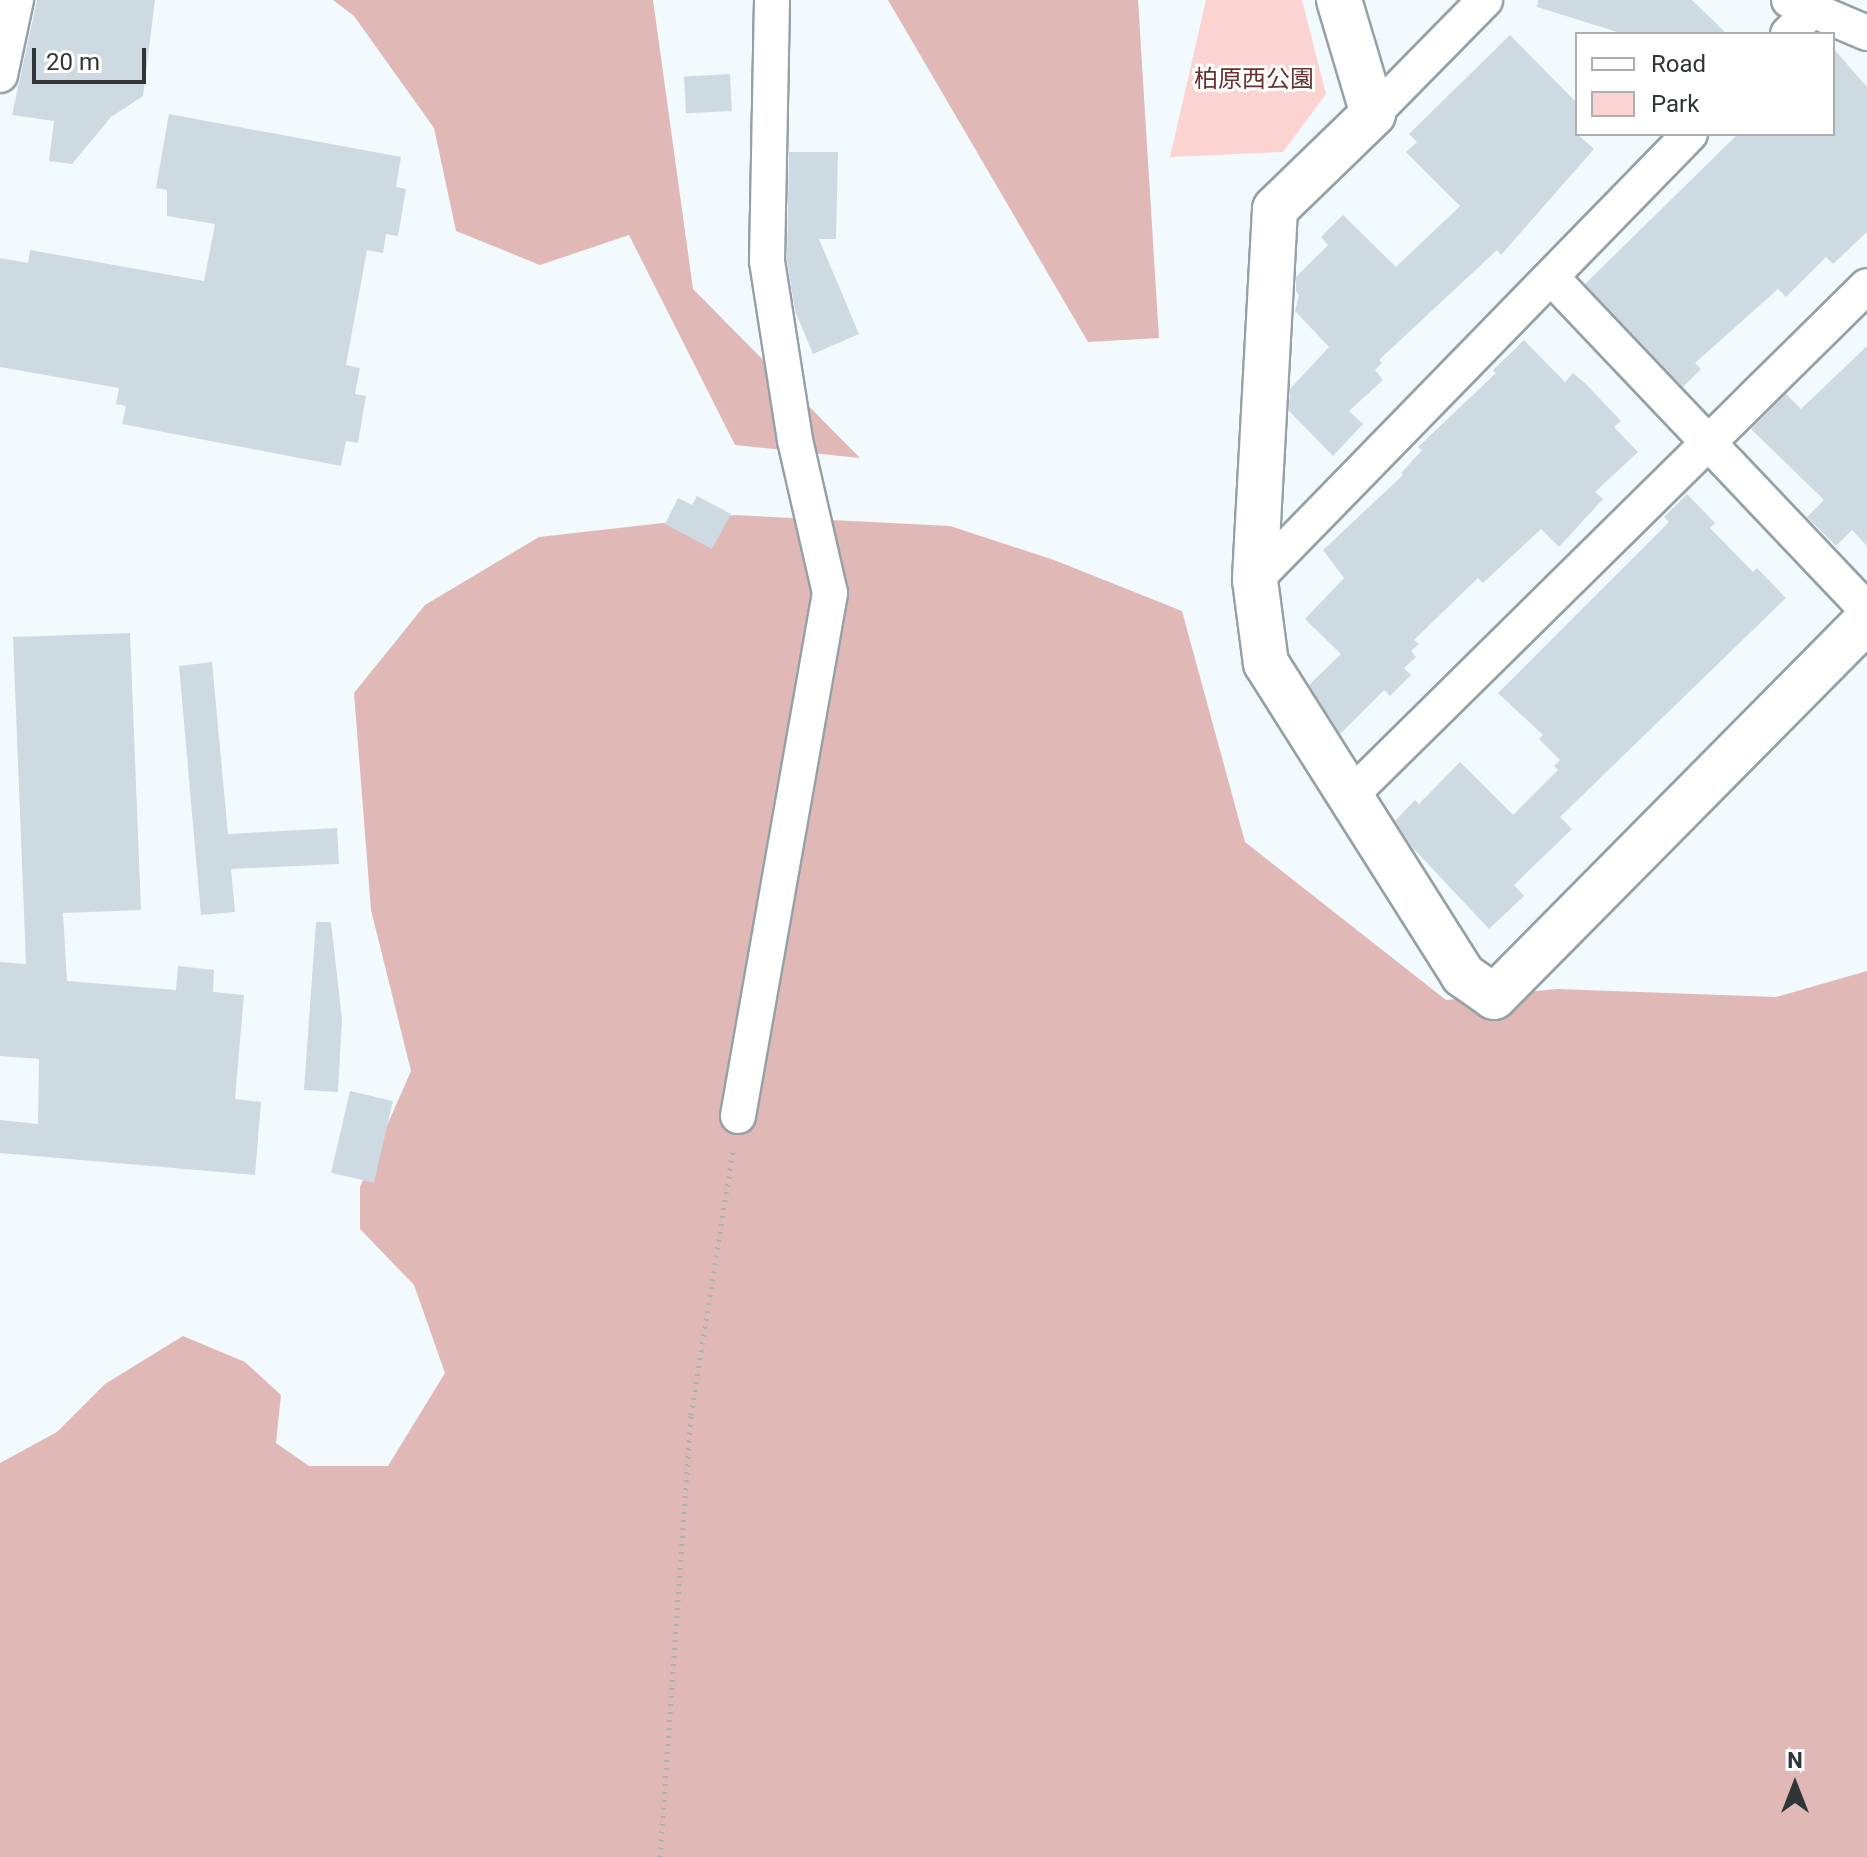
<!DOCTYPE html>
<meta charset="utf-8">
<style>
body{margin:0}
#map{position:relative;width:1867px;height:1857px;overflow:hidden;background:#f2fafe;font-family:Roboto,"Noto Sans JP",sans-serif}
div>[style]{position:absolute}
[style*='--x']{left:calc(var(--x)*1px);top:calc(var(--y)*1px);width:calc(var(--w)*1px);rotate:calc(var(--a)*1deg)}
.green>*{inset:0;background:#fbd4d2}
.forest>*{inset:0;background:#e0b8b6}
.building>*{inset:0;background:#cddae1;transform-origin:0 0}
.path>*{height:5px;margin-top:-2.5px;transform-origin:0;background:repeating-linear-gradient(90deg,#abb2b5 0 2px,transparent 0 8px)}
.roads{filter:drop-shadow(2px 0 #95a1a7) drop-shadow(-2px 0 #95a1a7) drop-shadow(0 2px #95a1a7) drop-shadow(0 -2px #95a1a7)}
.street>*{height:34px;margin:-17px;padding:0 17px;transform-origin:17px;border-radius:17px;background:#fff}
.secondary>*{height:44px;margin:-22px;padding:0 22px;transform-origin:22px;border-radius:22px;background:#fff}
span{translate:-50% -50%;white-space:nowrap;text-align:center;line-height:1.15;-webkit-text-stroke:6px #fff;paint-order:stroke}
.park-label{font-size:24px;color:#673231}
.legend{position:absolute;left:1575px;top:32px;width:260px;height:104px;box-sizing:border-box;background:#fff;border:2px solid #acaeaf;margin:0;padding:10px 14px;list-style:none;font-size:24px;color:#303538}
.legend li{display:flex;align-items:center;gap:16px;height:40px}
.legend b{width:40px;border:2px solid #acaeaf}
.north{position:absolute;left:1755px;top:1745px;width:80px;height:80px;-webkit-text-stroke:6px #fff;paint-order:stroke;rotate:0deg;font-size:22px;font-weight:700;line-height:32px;text-align:center;color:#303538}
.north::after{content:'';display:block;margin:auto;width:28px;height:36px;background:#303538;clip-path:polygon(50% 0,100% 100%,50% 72%,0 100%)}
.scale{position:absolute;left:32px;top:48px;width:114px;height:36px;box-sizing:border-box;border:4px solid #303538;border-top:0;padding-left:10px;font-size:24px;line-height:28px;white-space:nowrap;color:#303538;-webkit-text-stroke:6px #fff;paint-order:stroke}
</style>
<div id="map">
<div class="green">
<i style="clip-path:polygon(1206px 0,1302px 0,1326px 94px,1283px 152px,1170px 157px)"></i>
</div>
<div class="forest">
<i style="clip-path:polygon(333px 0,653px 0,693px 289px,860px 458px,735px 445px,629px 235px,540px 265px,456px 231px,434px 128px,354px 16px)"></i>
<i style="clip-path:polygon(888px 0,1138px 0,1159px 338px,1088px 342px)"></i>
<i style="clip-path:polygon(734px 515px,950px 526px,1054px 560px,1182px 611px,1245px 842px,1446px 1000px,1557px 989px,1776px 997px,1867px 971px,1867px 1857px,0 1857px,0 1463px,57px 1432px,105px 1384px,183px 1336px,245px 1362px,281px 1395px,276px 1443px,309px 1466px,388px 1466px,445px 1373px,414px 1285px,360px 1229px,360px 1187px,411px 1071px,371px 910px,354px 693px,425px 605px,539px 537px)"></i>
</div>
<div class="building">
<i style="clip-path:polygon(37px 0,155px 0,143px 96px,111px 117px,72px 164px,49px 161px,54px 121px,12px 115px)"></i>
<i style="clip-path:polygon(1538px 0,1692px 0,1727px 34px,1624px 34px,1537px 7px)"></i>
<i style="clip-path:polygon(1510px 35px,1577px 103px,1577px 134px,1594px 149px,1501px 255px,1497px 250px,1379px 360px,1382px 363px,1375px 370px,1383px 380px,1349px 411px,1363px 424px,1333px 456px,1289px 411px,1290px 389px,1329px 347px,1295px 311px,1299px 295px,1296px 291px,1296px 277px,1328px 245px,1321px 237px,1343px 215px,1396px 267px,1460px 206px,1406px 152px,1417px 142px,1409px 134px)"></i>
<i style="clip-path:polygon(1833px 48px,1867px 87px,1867px 232px,1833px 264px,1826px 257px,1786px 297px,1778px 289px,1695px 363px,1701px 369px,1683px 387px,1585px 284px,1738px 134px,1833px 134px)"></i>
<i style="left:730px;top:74px;width:37px;height:46px;rotate:87deg"></i>
<i style="clip-path:polygon(169px 114px,401px 157px,396px 187px,406px 189px,398px 236px,386px 234px,383px 253px,367px 250px,346px 365px,360px 368px,355px 394px,366px 396px,358px 443px,346px 441px,341px 466px,122px 424px,126px 406px,116px 404px,119px 388px,0 367px,0 258px,28px 263px,30px 250px,204px 281px,215px 224px,167px 216px,167px 190px,156px 188px)"></i>
<i style="clip-path:polygon(789px 152px,838px 152px,836px 239px,819px 239px,859px 334px,813px 354px,795px 311px,787px 260px)"></i>
<i style="clip-path:polygon(1524px 340px,1565px 382px,1573px 373px,1586px 384px,1621px 421px,1614px 427px,1638px 452px,1595px 492px,1603px 499px,1559px 547px,1541px 529px,1483px 583px,1478px 578px,1414px 640px,1419px 644px,1411px 651px,1416px 657px,1404px 668px,1411px 675px,1390px 696px,1384px 690px,1340px 734px,1309px 685px,1341px 654px,1305px 619px,1344px 578px,1323px 550px,1403px 475px,1401px 473px,1422px 450px,1418px 447px,1496px 373px,1493px 370px)"></i>
<i style="clip-path:polygon(1867px 346px,1867px 546px,1852px 530px,1836px 546px,1807px 517px,1824px 500px,1751px 429px,1786px 394px,1801px 409px)"></i>
<i style="clip-path:polygon(1687px 494px,1715px 523px,1710px 528px,1753px 572px,1757px 568px,1786px 598px,1560px 817px,1572px 829px,1514px 885px,1524px 896px,1489px 929px,1412px 847px,1395px 821px,1415px 800px,1419px 804px,1460px 762px,1513px 815px,1558px 770px,1554px 766px,1560px 760px,1539px 739px,1543px 735px,1498px 693px,1669px 522px,1664px 517px)"></i>
<i style="clip-path:polygon(697px 496px,731px 514px,712px 549px,665px 524px,678px 498px,692px 505px)"></i>
<i style="clip-path:polygon(130px 633px,141px 910px,63px 913px,67px 981px,176px 990px,178px 966px,214px 970px,213px 992px,244px 995px,235px 1099px,261px 1102px,255px 1175px,0 1153px,0 1120px,38px 1124px,39px 1059px,0 1056px,0 962px,26px 964px,13px 637px)"></i>
<i style="clip-path:polygon(212px 662px,228px 834px,337px 828px,339px 864px,231px 869px,235px 912px,201px 915px,179px 666px)"></i>
<i style="clip-path:polygon(316px 922px,331px 922px,342px 1019px,338px 1092px,304px 1090px)"></i>
<i style="left:350px;top:1091px;width:44px;height:84px;rotate:13deg"></i>
</div>
<div class="path">
<i style="--x:660;--y:1857;--w:443;--a:-86"></i>
<i style="--x:691;--y:1415;--w:269;--a:-81"></i>
</div>
<div class="roads">
<div class="street">
<i style="--x:1789;--y:0;--w:85;--a:22.9"></i>
<i style="--x:1788;--y:34;--w:34;--a:-45"></i>
<i style="--x:0;--y:75;--w:77;--a:-78"></i>
<i style="--x:1373;--y:114;--w:160;--a:-45.5"></i>
<i style="--x:1551;--y:277;--w:459;--a:46.5"></i>
<i style="--x:1255;--y:580;--w:623;--a:-45.72"></i>
<i style="--x:1350;--y:796;--w:726;--a:-44.61"></i>
<i style="--x:738;--y:1116;--w:531;--a:-80.02"></i>
<i style="--x:830;--y:593;--w:157;--a:-102.9"></i>
<i style="--x:795;--y:440;--w:181;--a:-98.9"></i>
<i style="--x:767;--y:261;--w:261;--a:-88.9"></i>
</div>
<div class="secondary">
<i style="--x:1339;--y:0;--w:119;--a:73.4"></i>
<i style="--x:1373;--y:114;--w:136;--a:135.9"></i>
<i style="--x:1275;--y:209;--w:372;--a:93.1"></i>
<i style="--x:1255;--y:580;--w:84;--a:82.5"></i>
<i style="--x:1266;--y:663;--w:369;--a:57.7"></i>
<i style="--x:1463;--y:975;--w:38;--a:35"></i>
<i style="--x:1494;--y:997;--w:530;--a:-45.31"></i>
</div>
</div>
<div class="park-label">
<span style="left:1254px;top:80px">柏原西公園</span>
</div>
<ul class="legend">
<li><b style="height:10px;background:#fff"></b>Road</li>
<li><b style="height:22px;background:#fbd4d2"></b>Park</li>
</ul>
<div class="north">N</div>
<div class="scale">20 m</div>
</div>
